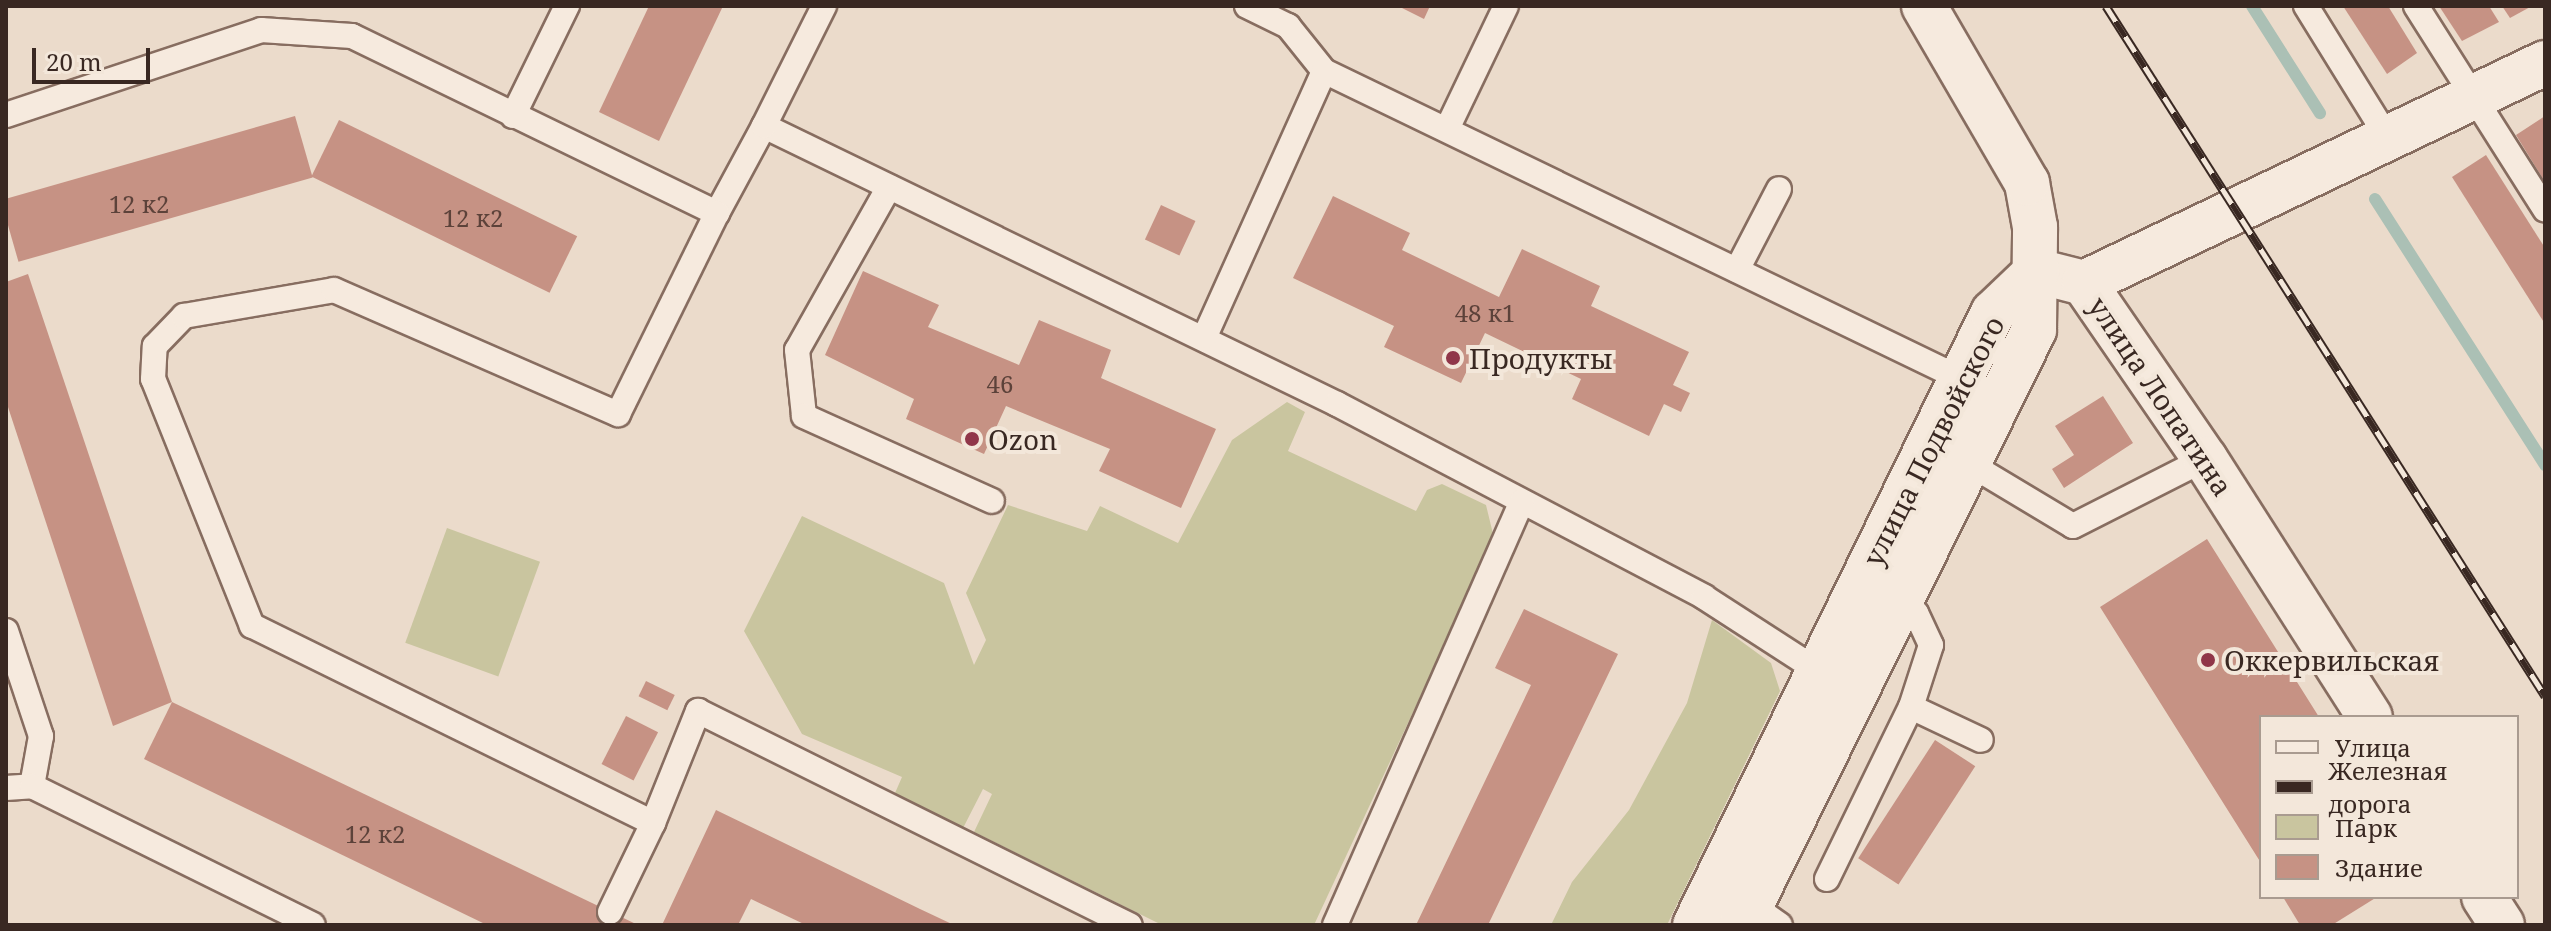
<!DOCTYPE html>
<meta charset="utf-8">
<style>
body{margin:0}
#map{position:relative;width:2551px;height:931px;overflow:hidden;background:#ebdbcb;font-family:"Noto Serif",serif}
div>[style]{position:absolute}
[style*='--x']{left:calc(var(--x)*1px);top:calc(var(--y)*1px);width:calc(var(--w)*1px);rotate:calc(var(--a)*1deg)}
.green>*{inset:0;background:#c9c59f;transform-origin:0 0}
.stream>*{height:12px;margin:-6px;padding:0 6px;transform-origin:6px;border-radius:6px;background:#abc0b5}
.building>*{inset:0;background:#c69284;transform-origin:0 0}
.roads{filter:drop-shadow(2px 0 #876d60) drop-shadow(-2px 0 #876d60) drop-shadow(0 2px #876d60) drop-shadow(0 -2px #876d60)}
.service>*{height:24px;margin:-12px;padding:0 12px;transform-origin:12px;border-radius:12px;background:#f6eade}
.minor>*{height:44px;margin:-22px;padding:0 22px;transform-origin:22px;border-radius:22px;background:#f6eade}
.rail>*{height:9px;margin-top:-4.5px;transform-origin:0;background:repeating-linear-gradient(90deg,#f3e7da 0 18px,#392822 0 36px);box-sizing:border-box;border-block:2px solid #392822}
.dots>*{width:22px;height:22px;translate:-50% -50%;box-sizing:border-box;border:4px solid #f3e7da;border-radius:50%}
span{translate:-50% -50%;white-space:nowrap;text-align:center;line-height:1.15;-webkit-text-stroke:8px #f3e7da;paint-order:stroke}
.number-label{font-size:24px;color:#5c423a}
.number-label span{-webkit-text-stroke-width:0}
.poi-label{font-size:28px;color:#392822}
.left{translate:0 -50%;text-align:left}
.street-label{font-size:28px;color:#392822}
.frame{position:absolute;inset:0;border:8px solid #392822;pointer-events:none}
.legend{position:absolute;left:2259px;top:715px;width:260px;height:184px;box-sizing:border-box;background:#f3e7da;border:2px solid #a99b90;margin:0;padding:10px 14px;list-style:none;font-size:24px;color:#392822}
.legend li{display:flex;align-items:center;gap:16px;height:40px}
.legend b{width:40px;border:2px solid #a99b90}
.scale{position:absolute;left:32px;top:48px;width:118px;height:36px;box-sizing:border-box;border:4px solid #392822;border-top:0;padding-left:10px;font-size:24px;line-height:28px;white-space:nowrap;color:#392822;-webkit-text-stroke:6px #f3e7da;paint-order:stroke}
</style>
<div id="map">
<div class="green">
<i style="clip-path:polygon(1287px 402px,1305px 412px,1288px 451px,1416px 511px,1427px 490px,1442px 484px,1486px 505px,1494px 538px,1314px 925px,1162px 925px,974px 832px,992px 794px,983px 789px,960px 834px,892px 800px,902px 777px,802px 734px,744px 631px,802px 516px,944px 583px,974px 665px,986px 640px,966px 593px,1008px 505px,1087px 531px,1100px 506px,1178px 543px,1232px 440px)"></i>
<i style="left:447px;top:528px;width:99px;height:122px;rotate:20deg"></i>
<i style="clip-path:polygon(1712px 620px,1771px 663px,1780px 691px,1667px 925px,1551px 925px,1572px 882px,1629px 810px,1687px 703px)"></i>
</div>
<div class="stream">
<i style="--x:2252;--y:6;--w:127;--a:57.6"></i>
<i style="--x:2375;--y:199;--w:316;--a:57.4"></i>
</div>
<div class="building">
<i style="clip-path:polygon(649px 6px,723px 6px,659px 141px,599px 112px)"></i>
<i style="clip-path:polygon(1398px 6px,1430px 6px,1424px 19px)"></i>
<i style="clip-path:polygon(2343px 6px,2388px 6px,2417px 53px,2387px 74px)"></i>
<i style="clip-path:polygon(2439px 6px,2489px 6px,2499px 22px,2462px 41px)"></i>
<i style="clip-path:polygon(2502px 6px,2532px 6px,2510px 18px)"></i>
<i style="left:295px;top:116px;width:64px;height:306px;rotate:74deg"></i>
<i style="clip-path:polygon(2545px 116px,2545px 182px,2516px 135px)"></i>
<i style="left:339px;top:120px;width:265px;height:63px;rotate:26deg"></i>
<i style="clip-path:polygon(2486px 155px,2545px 248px,2545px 324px,2452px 177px)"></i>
<i style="clip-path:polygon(1333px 196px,1410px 233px,1402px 250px,1499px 297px,1522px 249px,1600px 286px,1591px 306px,1689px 352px,1673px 385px,1690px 393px,1681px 412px,1664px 404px,1649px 436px,1572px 399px,1581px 379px,1485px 333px,1461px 383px,1384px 347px,1394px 326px,1293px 278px)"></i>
<i style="left:1161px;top:205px;width:38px;height:38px;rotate:25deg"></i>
<i style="clip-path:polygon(863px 271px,939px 305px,928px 327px,1019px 365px,1039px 320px,1111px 350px,1101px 378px,1216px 429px,1181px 508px,1099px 471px,1110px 449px,1006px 406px,984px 454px,906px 419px,914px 399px,825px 355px)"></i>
<i style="clip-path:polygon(28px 274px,172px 702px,113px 726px,6px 401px,6px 282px)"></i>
<i style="clip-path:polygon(2103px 396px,2133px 443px,2064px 488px,2052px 469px,2074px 455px,2055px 426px)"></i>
<i style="clip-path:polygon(2207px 539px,2319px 717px,2261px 717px,2261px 863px,2100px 607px)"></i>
<i style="clip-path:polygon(1524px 609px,1618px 654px,1488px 925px,1416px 925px,1531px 685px,1495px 668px)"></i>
<i style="left:646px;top:681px;width:32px;height:17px;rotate:26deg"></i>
<i style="clip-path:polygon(172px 702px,638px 925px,487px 925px,144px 759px)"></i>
<i style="left:626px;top:716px;width:36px;height:54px;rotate:27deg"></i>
<i style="left:1935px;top:740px;width:48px;height:141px;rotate:33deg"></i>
<i style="clip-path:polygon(716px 810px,920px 909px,954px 925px,806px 925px,751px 899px,738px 925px,662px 925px)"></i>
<i style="clip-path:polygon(2283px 897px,2377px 897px,2332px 925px,2300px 925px)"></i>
</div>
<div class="roads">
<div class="service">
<i style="--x:1247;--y:6;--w:46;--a:26"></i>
<i style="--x:1288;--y:26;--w:58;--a:51.3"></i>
<i style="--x:2306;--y:6;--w:155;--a:58.2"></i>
<i style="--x:2416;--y:6;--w:241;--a:57.6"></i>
<i style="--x:6;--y:115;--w:269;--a:-18.4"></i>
<i style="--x:261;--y:30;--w:91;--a:3.8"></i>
<i style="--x:352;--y:36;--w:406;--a:25.9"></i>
<i style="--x:717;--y:213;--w:99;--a:-61.6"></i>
<i style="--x:764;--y:126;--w:637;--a:25.88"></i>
<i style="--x:1337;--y:404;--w:415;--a:27.7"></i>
<i style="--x:1704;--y:597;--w:145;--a:32.9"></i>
<i style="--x:513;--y:116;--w:123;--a:-63.9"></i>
<i style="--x:764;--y:126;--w:134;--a:-63.4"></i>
<i style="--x:1447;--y:129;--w:136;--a:-64.4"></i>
<i style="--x:889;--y:187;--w:187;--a:119.4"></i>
<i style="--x:797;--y:350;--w:66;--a:83.9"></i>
<i style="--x:804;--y:416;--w:206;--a:24.3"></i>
<i style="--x:1737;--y:270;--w:91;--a:-62.6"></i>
<i style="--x:1205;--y:336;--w:290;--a:-65.8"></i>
<i style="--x:1324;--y:71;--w:715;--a:25.78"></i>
<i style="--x:1968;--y:463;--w:122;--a:31"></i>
<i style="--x:2073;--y:526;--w:148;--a:-26.9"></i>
<i style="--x:6;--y:631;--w:111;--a:71.6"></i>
<i style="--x:41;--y:736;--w:51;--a:100.2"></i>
<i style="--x:1911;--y:707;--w:77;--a:25.2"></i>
<i style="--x:6;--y:788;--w:26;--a:-4"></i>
<i style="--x:32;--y:786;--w:313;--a:26.3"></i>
<i style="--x:653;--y:823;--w:447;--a:-153.8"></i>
<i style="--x:252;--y:626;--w:266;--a:-111.8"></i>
<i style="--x:153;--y:379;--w:33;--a:-87"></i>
<i style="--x:155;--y:346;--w:42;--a:-46"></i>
<i style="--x:184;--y:316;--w:152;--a:-9.8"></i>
<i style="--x:334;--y:290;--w:310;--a:23.6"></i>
<i style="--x:618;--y:414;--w:224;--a:-63.8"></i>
<i style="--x:1827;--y:879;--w:191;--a:-64"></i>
<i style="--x:1911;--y:707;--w:65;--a:-72.1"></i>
<i style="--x:1931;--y:645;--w:35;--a:-115"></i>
<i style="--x:1916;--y:613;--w:19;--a:-152"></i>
<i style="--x:1743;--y:899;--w:45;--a:35.1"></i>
<i style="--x:610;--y:912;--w:99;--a:-64.2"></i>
<i style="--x:653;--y:823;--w:121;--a:-68.1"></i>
<i style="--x:698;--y:711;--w:482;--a:26.4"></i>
<i style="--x:1335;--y:925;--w:462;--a:-66.2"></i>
</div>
<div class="minor">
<i style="--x:2037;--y:271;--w:49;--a:14.3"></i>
<i style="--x:2084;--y:283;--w:214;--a:55.5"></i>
<i style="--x:2205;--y:459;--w:306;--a:57.4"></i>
<i style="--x:2084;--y:283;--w:511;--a:-25.51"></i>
<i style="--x:2484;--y:897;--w:33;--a:57"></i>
<i style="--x:1695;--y:925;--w:681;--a:-64.04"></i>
<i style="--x:1993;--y:313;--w:61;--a:-43.7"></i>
<i style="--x:1741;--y:925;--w:663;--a:-63.78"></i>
<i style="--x:2034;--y:330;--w:103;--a:-89.4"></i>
<i style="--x:2035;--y:227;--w:45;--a:-100.3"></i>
<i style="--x:2027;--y:183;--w:205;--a:-120.2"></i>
</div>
</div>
<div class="rail">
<i style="--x:2106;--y:6;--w:818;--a:57.53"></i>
</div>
<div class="dots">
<i style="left:1453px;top:358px;background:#903649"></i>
<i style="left:972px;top:439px;background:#903649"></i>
<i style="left:2208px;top:660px;background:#903649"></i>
</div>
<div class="number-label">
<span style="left:139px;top:204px">12 к2</span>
<span style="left:473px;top:218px">12 к2</span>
<span style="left:1485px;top:313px">48 к1</span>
<span style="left:1000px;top:384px">46</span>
<span style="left:375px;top:834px">12 к2</span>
</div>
<div class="poi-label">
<span class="left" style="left:1469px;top:358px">Продукты</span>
<span class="left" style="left:988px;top:439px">Ozon</span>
<span class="left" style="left:2224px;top:660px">Оккервильская</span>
</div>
<div class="street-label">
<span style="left:2161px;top:396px;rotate:56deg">улица Лопатина</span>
<span style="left:1933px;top:441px;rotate:-63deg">улица Подвойского</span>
</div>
<div class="frame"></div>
<ul class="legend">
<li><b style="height:10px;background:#f6eade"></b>Улица</li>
<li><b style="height:10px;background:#392822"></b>Железная дорога</li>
<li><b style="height:22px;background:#c9c59f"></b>Парк</li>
<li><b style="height:22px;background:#c69284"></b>Здание</li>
</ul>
<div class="scale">20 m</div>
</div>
